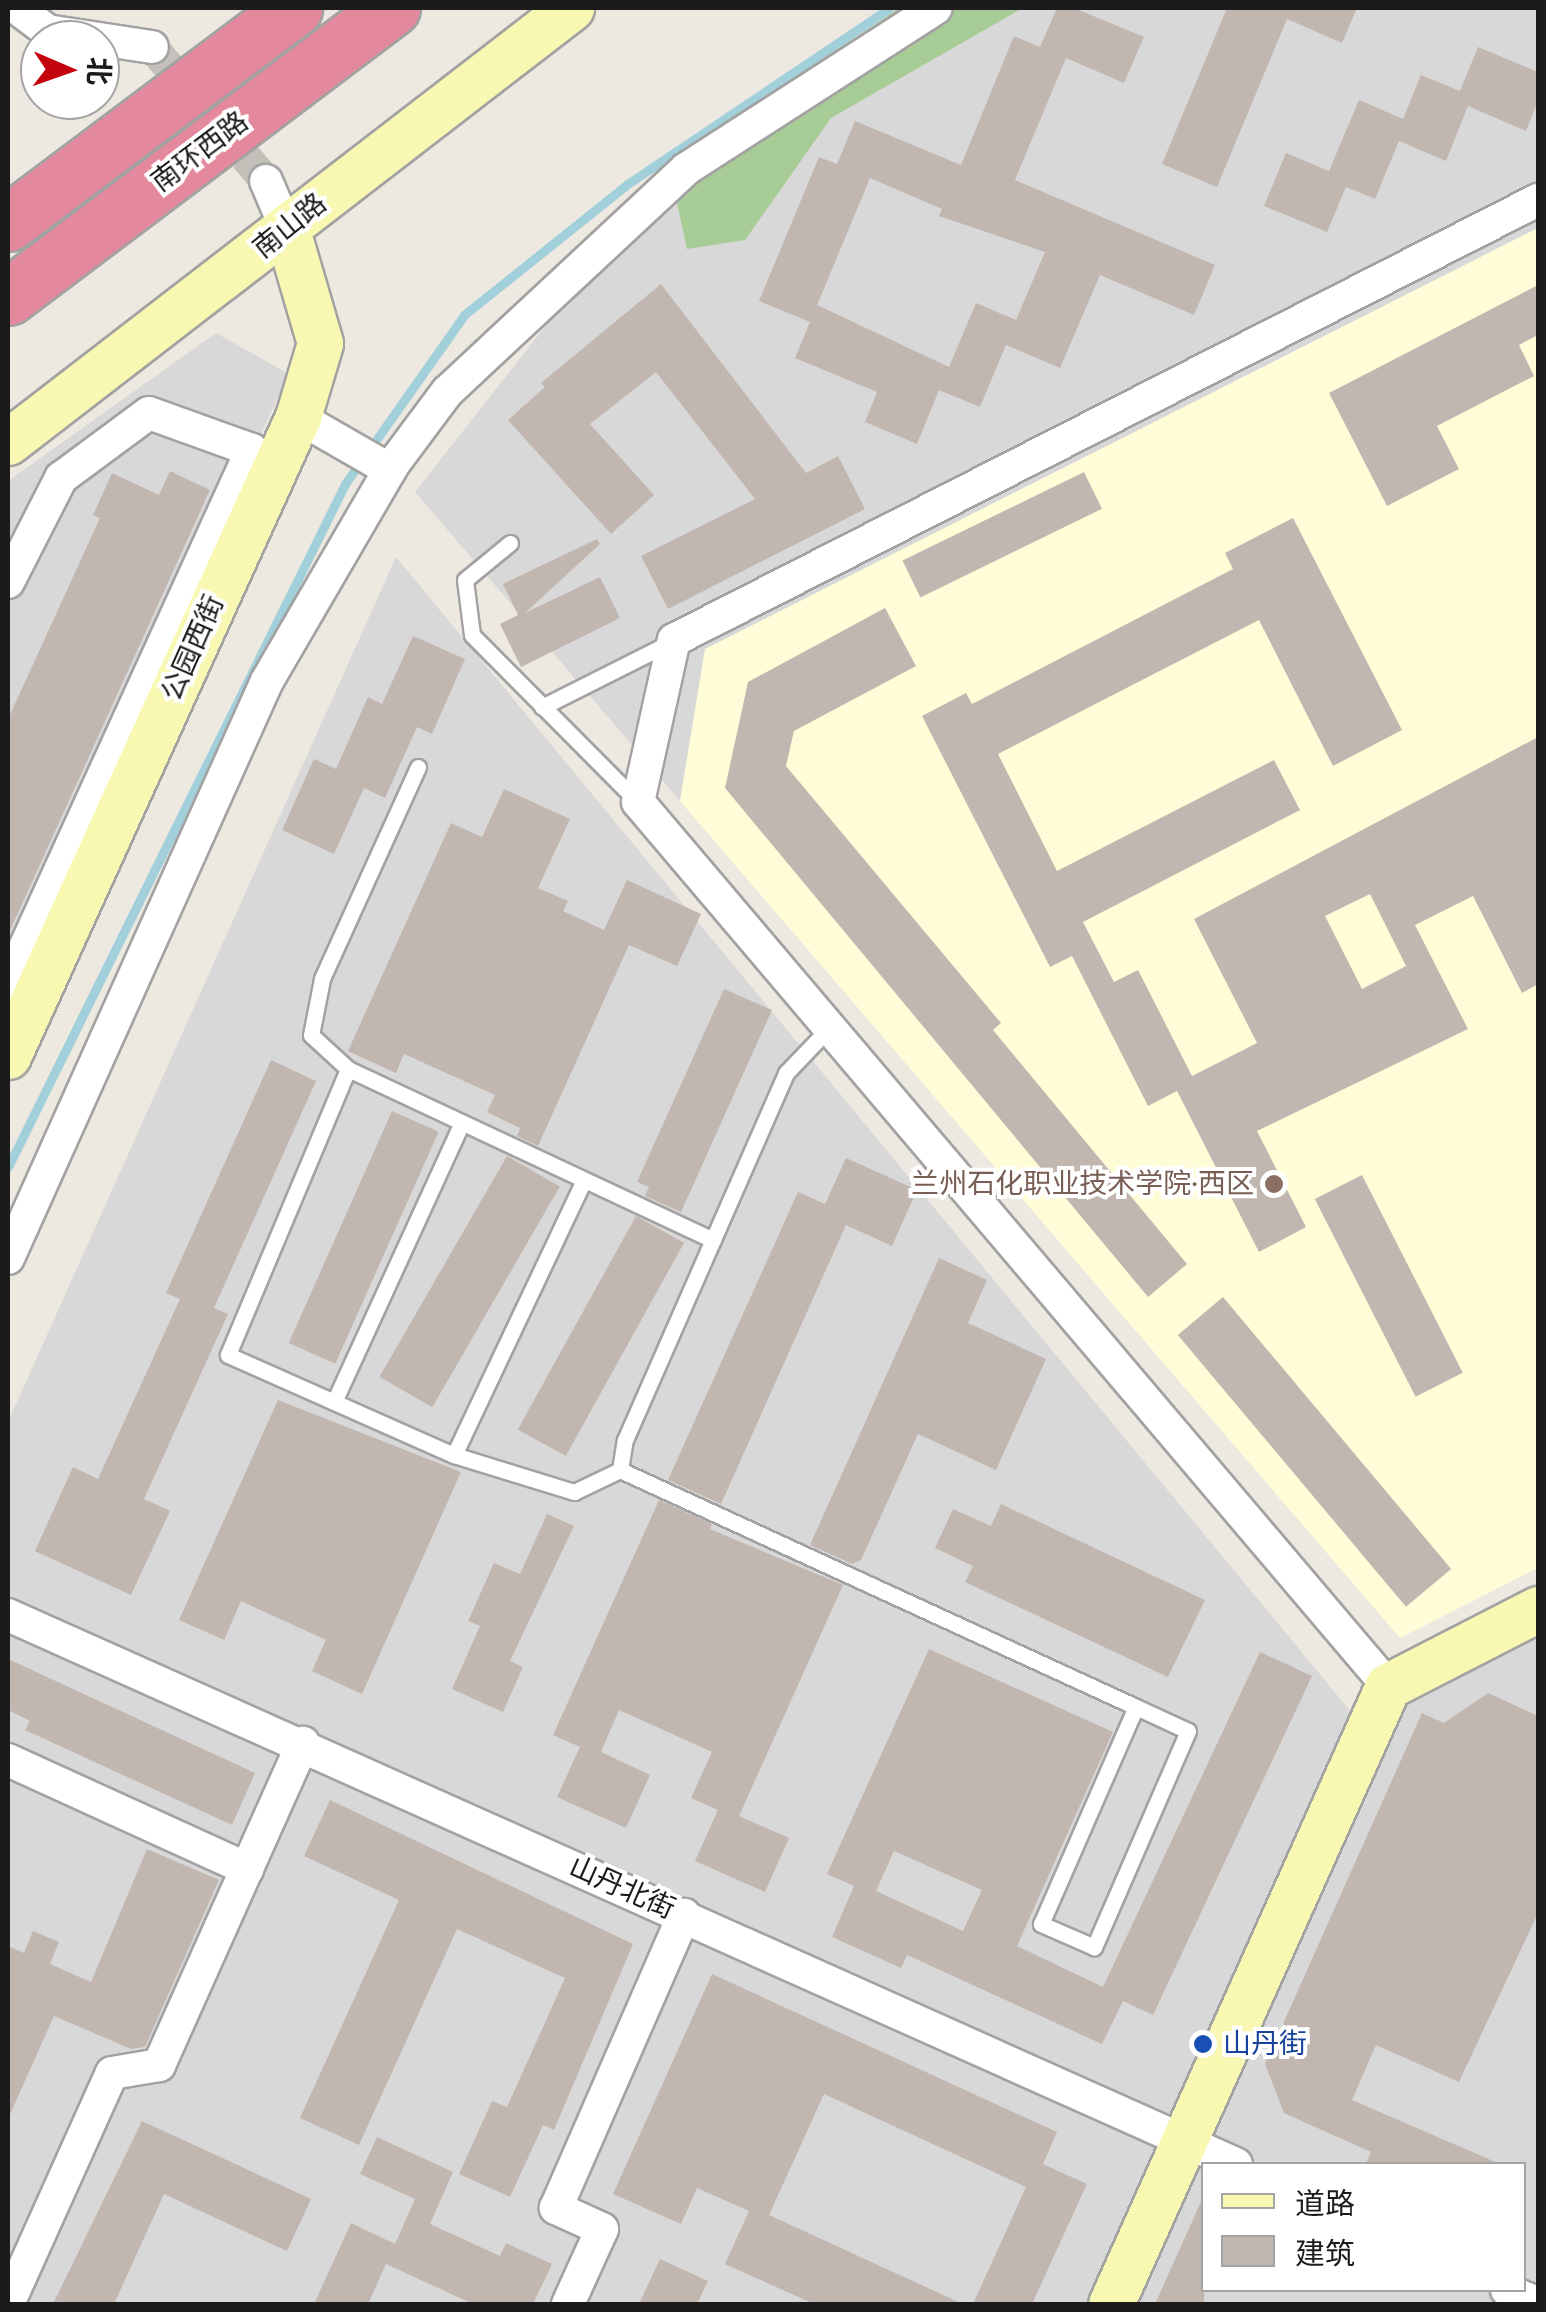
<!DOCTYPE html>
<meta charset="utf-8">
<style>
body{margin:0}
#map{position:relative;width:1546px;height:2312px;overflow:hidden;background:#ede8e0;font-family:"Fira Sans","Noto Sans SC",sans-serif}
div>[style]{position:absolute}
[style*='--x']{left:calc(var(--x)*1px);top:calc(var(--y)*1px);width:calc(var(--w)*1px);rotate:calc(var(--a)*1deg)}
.residential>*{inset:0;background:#d9d8d8}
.education>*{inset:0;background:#fffdd7}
.forest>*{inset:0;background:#a8cc95}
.stream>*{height:9px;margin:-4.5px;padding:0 4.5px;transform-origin:4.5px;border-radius:4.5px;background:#a1d0da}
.building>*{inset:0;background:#c1b7b0;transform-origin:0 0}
.street-tunnel>*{height:32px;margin-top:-16px;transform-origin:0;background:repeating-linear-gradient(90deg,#c3bfb9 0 32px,transparent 0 48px)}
.roads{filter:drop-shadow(2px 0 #a2a2a2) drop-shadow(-2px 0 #a2a2a2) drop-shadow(0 2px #a2a2a2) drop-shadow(0 -2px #a2a2a2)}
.lane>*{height:15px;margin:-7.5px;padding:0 7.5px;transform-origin:7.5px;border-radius:7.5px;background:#fff}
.street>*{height:32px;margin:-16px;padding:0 16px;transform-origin:16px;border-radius:16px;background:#fff}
.secondary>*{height:45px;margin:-22.5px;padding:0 22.5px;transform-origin:22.5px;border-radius:22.5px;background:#f8f8b3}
.highway>*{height:55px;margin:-27.5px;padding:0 27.5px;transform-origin:27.5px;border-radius:27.5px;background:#e4889d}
.dots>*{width:28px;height:28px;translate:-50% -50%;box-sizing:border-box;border:5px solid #fff;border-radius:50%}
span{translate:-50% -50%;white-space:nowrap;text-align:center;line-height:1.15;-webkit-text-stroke:8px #fff;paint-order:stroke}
.street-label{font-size:28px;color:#1b1b1b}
.education-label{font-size:28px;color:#785e54}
.right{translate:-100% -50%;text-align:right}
.transit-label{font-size:28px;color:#164399}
.left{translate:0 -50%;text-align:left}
.frame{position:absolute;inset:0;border:10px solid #1b1b1b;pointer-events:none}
.legend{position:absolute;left:1201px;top:2162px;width:325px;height:130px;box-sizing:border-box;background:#fff;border:2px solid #a4a4a4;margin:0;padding:12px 18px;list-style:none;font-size:30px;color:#1b1b1b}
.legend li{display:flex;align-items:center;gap:20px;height:50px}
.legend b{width:50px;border:2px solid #a4a4a4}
.north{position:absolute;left:20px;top:20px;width:100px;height:100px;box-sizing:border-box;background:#fff;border:2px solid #a4a4a4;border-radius:50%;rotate:92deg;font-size:28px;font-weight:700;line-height:40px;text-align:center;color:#1b1b1b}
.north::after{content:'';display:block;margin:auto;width:35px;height:45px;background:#c4020c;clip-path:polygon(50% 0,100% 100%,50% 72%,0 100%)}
</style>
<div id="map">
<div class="residential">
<i style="clip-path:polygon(901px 8px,1538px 8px,1538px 228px,706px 649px,680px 801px,415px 492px,681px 154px)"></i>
<i style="clip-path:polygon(216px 333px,289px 374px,8px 977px,8px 481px)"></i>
<i style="clip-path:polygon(evenodd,396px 557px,1352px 1713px,1538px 1622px,1538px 2304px,8px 2304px,8px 1422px,396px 557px,1204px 2164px,1524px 2164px,1524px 2290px,1204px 2290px,1204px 2164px)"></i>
</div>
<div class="education">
<i style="clip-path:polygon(1538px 228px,1538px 1568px,1400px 1638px,680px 801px,705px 649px)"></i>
</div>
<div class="forest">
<i style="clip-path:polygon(899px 8px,1023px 8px,831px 118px,745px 240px,687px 249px,669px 166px)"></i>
</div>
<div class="stream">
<i style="--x:8;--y:1167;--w:762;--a:-63.74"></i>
<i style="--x:345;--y:484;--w:207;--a:-54.8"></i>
<i style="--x:464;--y:315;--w:208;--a:-38.7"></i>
<i style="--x:626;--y:185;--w:317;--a:-33.9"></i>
</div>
<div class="building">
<i style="clip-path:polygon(1057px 8px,1074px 8px,1144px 37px,1124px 83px,1066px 58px,1015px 180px,1215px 265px,1194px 315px,1100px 275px,1060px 368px,1006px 345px,980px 407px,939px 390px,917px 444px,865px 422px,877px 392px,795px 358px,817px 305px,949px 367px,976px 303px,1016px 320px,1045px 252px,939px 216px,942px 209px,870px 178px,810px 322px,759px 301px,819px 157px,837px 164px,855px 121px,961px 165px,1014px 36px,1040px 47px)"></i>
<i style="clip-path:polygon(1227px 8px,1357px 8px,1342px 43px,1287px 19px,1217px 187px,1162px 164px)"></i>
<i style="clip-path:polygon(1478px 47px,1538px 72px,1538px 101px,1526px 131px,1468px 106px,1446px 161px,1399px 141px,1375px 199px,1346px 187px,1327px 232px,1264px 206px,1286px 153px,1329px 171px,1359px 100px,1403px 119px,1421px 75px,1460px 91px)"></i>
<i style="clip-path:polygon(661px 284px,806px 473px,838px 456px,865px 509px,668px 609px,641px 556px,755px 499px,656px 372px,590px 424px,654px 495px,611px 534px,508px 420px,545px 387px,541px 383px)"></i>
<i style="clip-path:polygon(1538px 285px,1538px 335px,1519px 345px,1534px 376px,1437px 426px,1459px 469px,1387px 506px,1329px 393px)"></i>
<i style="clip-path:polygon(170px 471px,210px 490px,8px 935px,8px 719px,100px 518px,93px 515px,112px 473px,159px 495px)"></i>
<i style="left:1084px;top:472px;width:41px;height:202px;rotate:64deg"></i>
<i style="clip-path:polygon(evenodd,1293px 518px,1402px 730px,1333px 766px,1259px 620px,998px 754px,1057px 871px,1274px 760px,1300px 810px,1083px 922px,1114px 982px,1138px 970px,1192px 1076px,1257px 1043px,1194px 919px,1538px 737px,1538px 984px,1522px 993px,1473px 896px,1415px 925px,1468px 1029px,1257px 1131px,1306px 1227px,1259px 1252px,1177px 1091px,1148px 1106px,1072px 956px,1050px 967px,922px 716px,966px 693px,972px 704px,1233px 569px,1225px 553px,1293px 518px,1370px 894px,1406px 966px,1362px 989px,1325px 916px,1370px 894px)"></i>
<i style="clip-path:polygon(597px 539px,600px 544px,525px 613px,600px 577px,620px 618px,521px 667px,500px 624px,518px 615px,503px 584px)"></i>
<i style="clip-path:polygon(885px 608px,916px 666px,794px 731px,786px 766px,1001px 1023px,993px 1030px,1187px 1264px,1148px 1297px,725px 788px,748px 682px)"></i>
<i style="clip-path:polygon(413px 636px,465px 659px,432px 734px,417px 727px,385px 798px,364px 788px,334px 854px,282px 830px,314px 759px,336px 769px,368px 697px,382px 704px)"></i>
<i style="clip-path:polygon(504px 789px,570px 819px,538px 888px,568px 901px,563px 911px,604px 930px,627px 880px,701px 914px,677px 966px,629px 945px,538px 1146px,517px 1136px,520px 1128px,487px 1112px,495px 1095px,404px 1054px,396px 1073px,348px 1051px,451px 823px,482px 837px)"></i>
<i style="clip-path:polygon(724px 989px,772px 1010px,681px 1212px,645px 1196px,649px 1187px,637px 1182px)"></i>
<i style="clip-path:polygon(271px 1060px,316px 1081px,214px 1308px,228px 1314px,144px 1499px,170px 1511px,131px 1595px,35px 1551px,73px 1467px,98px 1479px,180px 1299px,166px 1293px)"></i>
<i style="left:392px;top:1111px;width:51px;height:254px;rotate:24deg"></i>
<i style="left:507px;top:1156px;width:61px;height:255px;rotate:30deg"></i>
<i style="clip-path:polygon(846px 1158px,917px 1190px,892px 1246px,846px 1225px,721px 1504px,668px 1480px,798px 1192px,825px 1204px)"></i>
<i style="left:1362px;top:1175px;width:222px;height:53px;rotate:63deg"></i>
<i style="left:636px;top:1216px;width:55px;height:244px;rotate:29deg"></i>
<i style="clip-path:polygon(939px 1258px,987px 1280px,968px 1323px,1046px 1359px,996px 1470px,918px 1434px,861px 1560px,852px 1564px,810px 1545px)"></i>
<i style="left:1223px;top:1297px;width:355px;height:59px;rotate:50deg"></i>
<i style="clip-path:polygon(278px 1400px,461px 1472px,362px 1694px,312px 1671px,326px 1640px,241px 1601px,224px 1640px,179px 1620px)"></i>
<i style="clip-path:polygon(659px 1500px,712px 1524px,710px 1529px,843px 1585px,739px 1816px,789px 1838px,765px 1892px,695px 1861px,718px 1810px,691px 1798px,712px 1752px,619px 1710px,601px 1752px,650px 1775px,626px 1828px,557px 1797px,580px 1747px,553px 1735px)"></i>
<i style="clip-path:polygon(1001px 1504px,1205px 1600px,1168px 1677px,965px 1582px,973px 1566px,935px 1548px,953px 1509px,991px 1526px)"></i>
<i style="clip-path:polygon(547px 1514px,574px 1526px,510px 1661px,523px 1667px,503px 1712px,452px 1689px,480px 1626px,468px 1621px,494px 1563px,520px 1574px)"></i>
<i style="clip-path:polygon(evenodd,929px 1649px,1113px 1732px,1017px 1946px,1103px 1987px,1260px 1652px,1312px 1676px,1153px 2015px,1123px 2001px,1102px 2044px,907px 1955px,901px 1968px,832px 1937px,854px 1886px,827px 1874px,929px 1649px,894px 1851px,982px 1890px,963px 1931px,876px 1891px,894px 1851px)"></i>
<i style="clip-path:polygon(8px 1659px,255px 1773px,232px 1825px,25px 1730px,30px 1721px,8px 1710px)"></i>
<i style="clip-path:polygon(1488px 1693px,1538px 1716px,1538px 1913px,1459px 2082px,1376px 2045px,1352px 2100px,1500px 2164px,1366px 2164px,1371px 2152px,1284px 2113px,1265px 2064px,1422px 1713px,1444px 1723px)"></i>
<i style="clip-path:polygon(330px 1800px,633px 1944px,554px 2130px,543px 2125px,510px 2197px,459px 2174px,492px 2101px,507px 2107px,565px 1978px,457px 1929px,359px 2145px,300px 2118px,399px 1900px,304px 1856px)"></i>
<i style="clip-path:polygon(147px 1849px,219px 1880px,145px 2047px,131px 2049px,54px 2016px,8px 2119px,8px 1946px,24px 1953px,33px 1931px,59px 1942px,50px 1964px,91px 1982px)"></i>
<i style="clip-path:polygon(712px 1974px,1057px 2132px,1043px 2164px,1087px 2184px,1032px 2304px,973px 2304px,1026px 2187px,824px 2094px,769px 2215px,963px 2304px,814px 2304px,725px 2264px,749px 2211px,697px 2188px,681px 2224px,613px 2194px)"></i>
<i style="clip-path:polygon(142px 2121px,311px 2199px,287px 2251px,164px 2194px,114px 2304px,53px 2304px)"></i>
<i style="clip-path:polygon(377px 2137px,453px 2172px,430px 2224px,500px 2256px,506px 2243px,552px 2264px,533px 2304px,473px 2304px,386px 2264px,368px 2304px,314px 2304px,351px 2223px,395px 2244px,415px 2199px,360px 2174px)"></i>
<i style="clip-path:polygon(1204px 2195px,1204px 2304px,1155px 2304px)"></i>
<i style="clip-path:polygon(660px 2259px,708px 2281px,697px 2304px,639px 2304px)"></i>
</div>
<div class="street-tunnel">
<i style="--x:152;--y:47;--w:176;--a:49.6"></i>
</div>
<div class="roads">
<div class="lane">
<i style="--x:510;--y:543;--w:58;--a:140.6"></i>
<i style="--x:465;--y:580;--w:55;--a:82.7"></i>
<i style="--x:472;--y:635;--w:235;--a:45.2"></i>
<i style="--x:542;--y:707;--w:144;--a:-26.7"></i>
<i style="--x:418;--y:767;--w:233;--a:114.4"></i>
<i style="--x:322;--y:979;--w:57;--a:101.1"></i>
<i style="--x:311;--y:1035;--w:50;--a:42.6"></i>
<i style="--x:348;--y:1069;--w:403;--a:25.1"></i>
<i style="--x:348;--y:1069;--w:310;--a:112.8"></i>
<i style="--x:228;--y:1355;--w:247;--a:23.9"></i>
<i style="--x:454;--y:1455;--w:126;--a:17.1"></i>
<i style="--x:574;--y:1492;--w:51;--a:-25.6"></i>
<i style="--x:620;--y:1470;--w:568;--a:24.67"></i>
<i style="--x:1136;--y:1707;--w:57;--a:24.8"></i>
<i style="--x:1188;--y:1731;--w:236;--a:113.5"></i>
<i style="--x:1094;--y:1947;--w:58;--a:-156.5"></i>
<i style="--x:1041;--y:1924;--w:237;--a:-66.4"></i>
<i style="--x:334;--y:1402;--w:307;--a:-65.4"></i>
<i style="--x:454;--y:1455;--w:304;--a:-64.7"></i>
<i style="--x:620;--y:1470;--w:30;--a:-81"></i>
<i style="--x:625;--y:1440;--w:401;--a:-66.3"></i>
<i style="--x:786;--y:1073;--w:61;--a:-46.3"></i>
</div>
<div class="street">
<i style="--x:17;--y:8;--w:38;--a:37"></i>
<i style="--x:47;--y:31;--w:106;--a:8.7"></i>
<i style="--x:266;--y:181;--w:53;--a:66.8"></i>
<i style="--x:298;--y:417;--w:106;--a:29.9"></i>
<i style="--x:8;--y:582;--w:117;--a:-63"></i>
<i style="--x:61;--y:478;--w:109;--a:-36.5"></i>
<i style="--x:149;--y:413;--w:109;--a:19.8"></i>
<i style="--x:252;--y:450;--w:588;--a:114.52"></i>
<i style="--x:8;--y:1258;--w:632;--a:-65.83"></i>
<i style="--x:267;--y:681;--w:252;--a:-59.8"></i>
<i style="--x:394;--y:463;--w:89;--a:-53.3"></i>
<i style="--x:447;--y:392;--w:327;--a:-43"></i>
<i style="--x:686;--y:169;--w:297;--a:-32.8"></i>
<i style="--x:8;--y:1615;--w:1345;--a:24.09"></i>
<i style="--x:1388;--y:1686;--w:1159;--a:-130.31"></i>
<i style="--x:638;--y:802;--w:166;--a:-77.5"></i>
<i style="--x:674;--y:640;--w:970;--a:-26.99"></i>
<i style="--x:8;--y:1760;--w:263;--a:24.5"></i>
<i style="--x:1507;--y:2290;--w:34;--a:24"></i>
<i style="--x:8;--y:2304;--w:253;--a:-65.8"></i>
<i style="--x:112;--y:2073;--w:48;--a:-9.7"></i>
<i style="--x:159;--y:2065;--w:353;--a:-65.9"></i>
<i style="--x:568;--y:2304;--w:82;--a:-65.6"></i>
<i style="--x:602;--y:2229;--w:51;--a:-155.5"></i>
<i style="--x:556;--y:2208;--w:320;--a:-66.4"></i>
</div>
<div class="secondary">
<i style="--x:8;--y:442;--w:711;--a:-37.63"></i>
<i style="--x:8;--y:1056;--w:702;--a:-65.59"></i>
<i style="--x:298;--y:417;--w:77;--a:-73.4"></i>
<i style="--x:320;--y:343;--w:118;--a:-106.3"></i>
<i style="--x:1111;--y:2304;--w:677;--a:-65.86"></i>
<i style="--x:1388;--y:1686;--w:169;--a:-27.2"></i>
</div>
<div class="highway">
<i style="--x:8;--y:223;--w:358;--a:-36.9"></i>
<i style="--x:8;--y:297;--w:481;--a:-37"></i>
</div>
</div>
<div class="dots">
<i style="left:1274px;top:1184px;background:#8d6e63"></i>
<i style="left:1203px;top:2044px;background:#1a4fb4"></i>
</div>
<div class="street-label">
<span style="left:200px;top:152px;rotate:-37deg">南环西路</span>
<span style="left:290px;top:226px;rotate:-39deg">南山路</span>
<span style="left:193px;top:648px;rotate:-66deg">公园西街</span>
<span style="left:622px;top:1888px;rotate:24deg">山丹北街</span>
</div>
<div class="education-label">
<span class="right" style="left:1254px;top:1184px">兰州石化职业技术学院·西区</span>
</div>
<div class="transit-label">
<span class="left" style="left:1223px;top:2044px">山丹街</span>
</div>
<div class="frame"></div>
<ul class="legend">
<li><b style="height:12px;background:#f8f8b3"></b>道路</li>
<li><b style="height:28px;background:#c1b7b0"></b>建筑</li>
</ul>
<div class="north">北</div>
</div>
